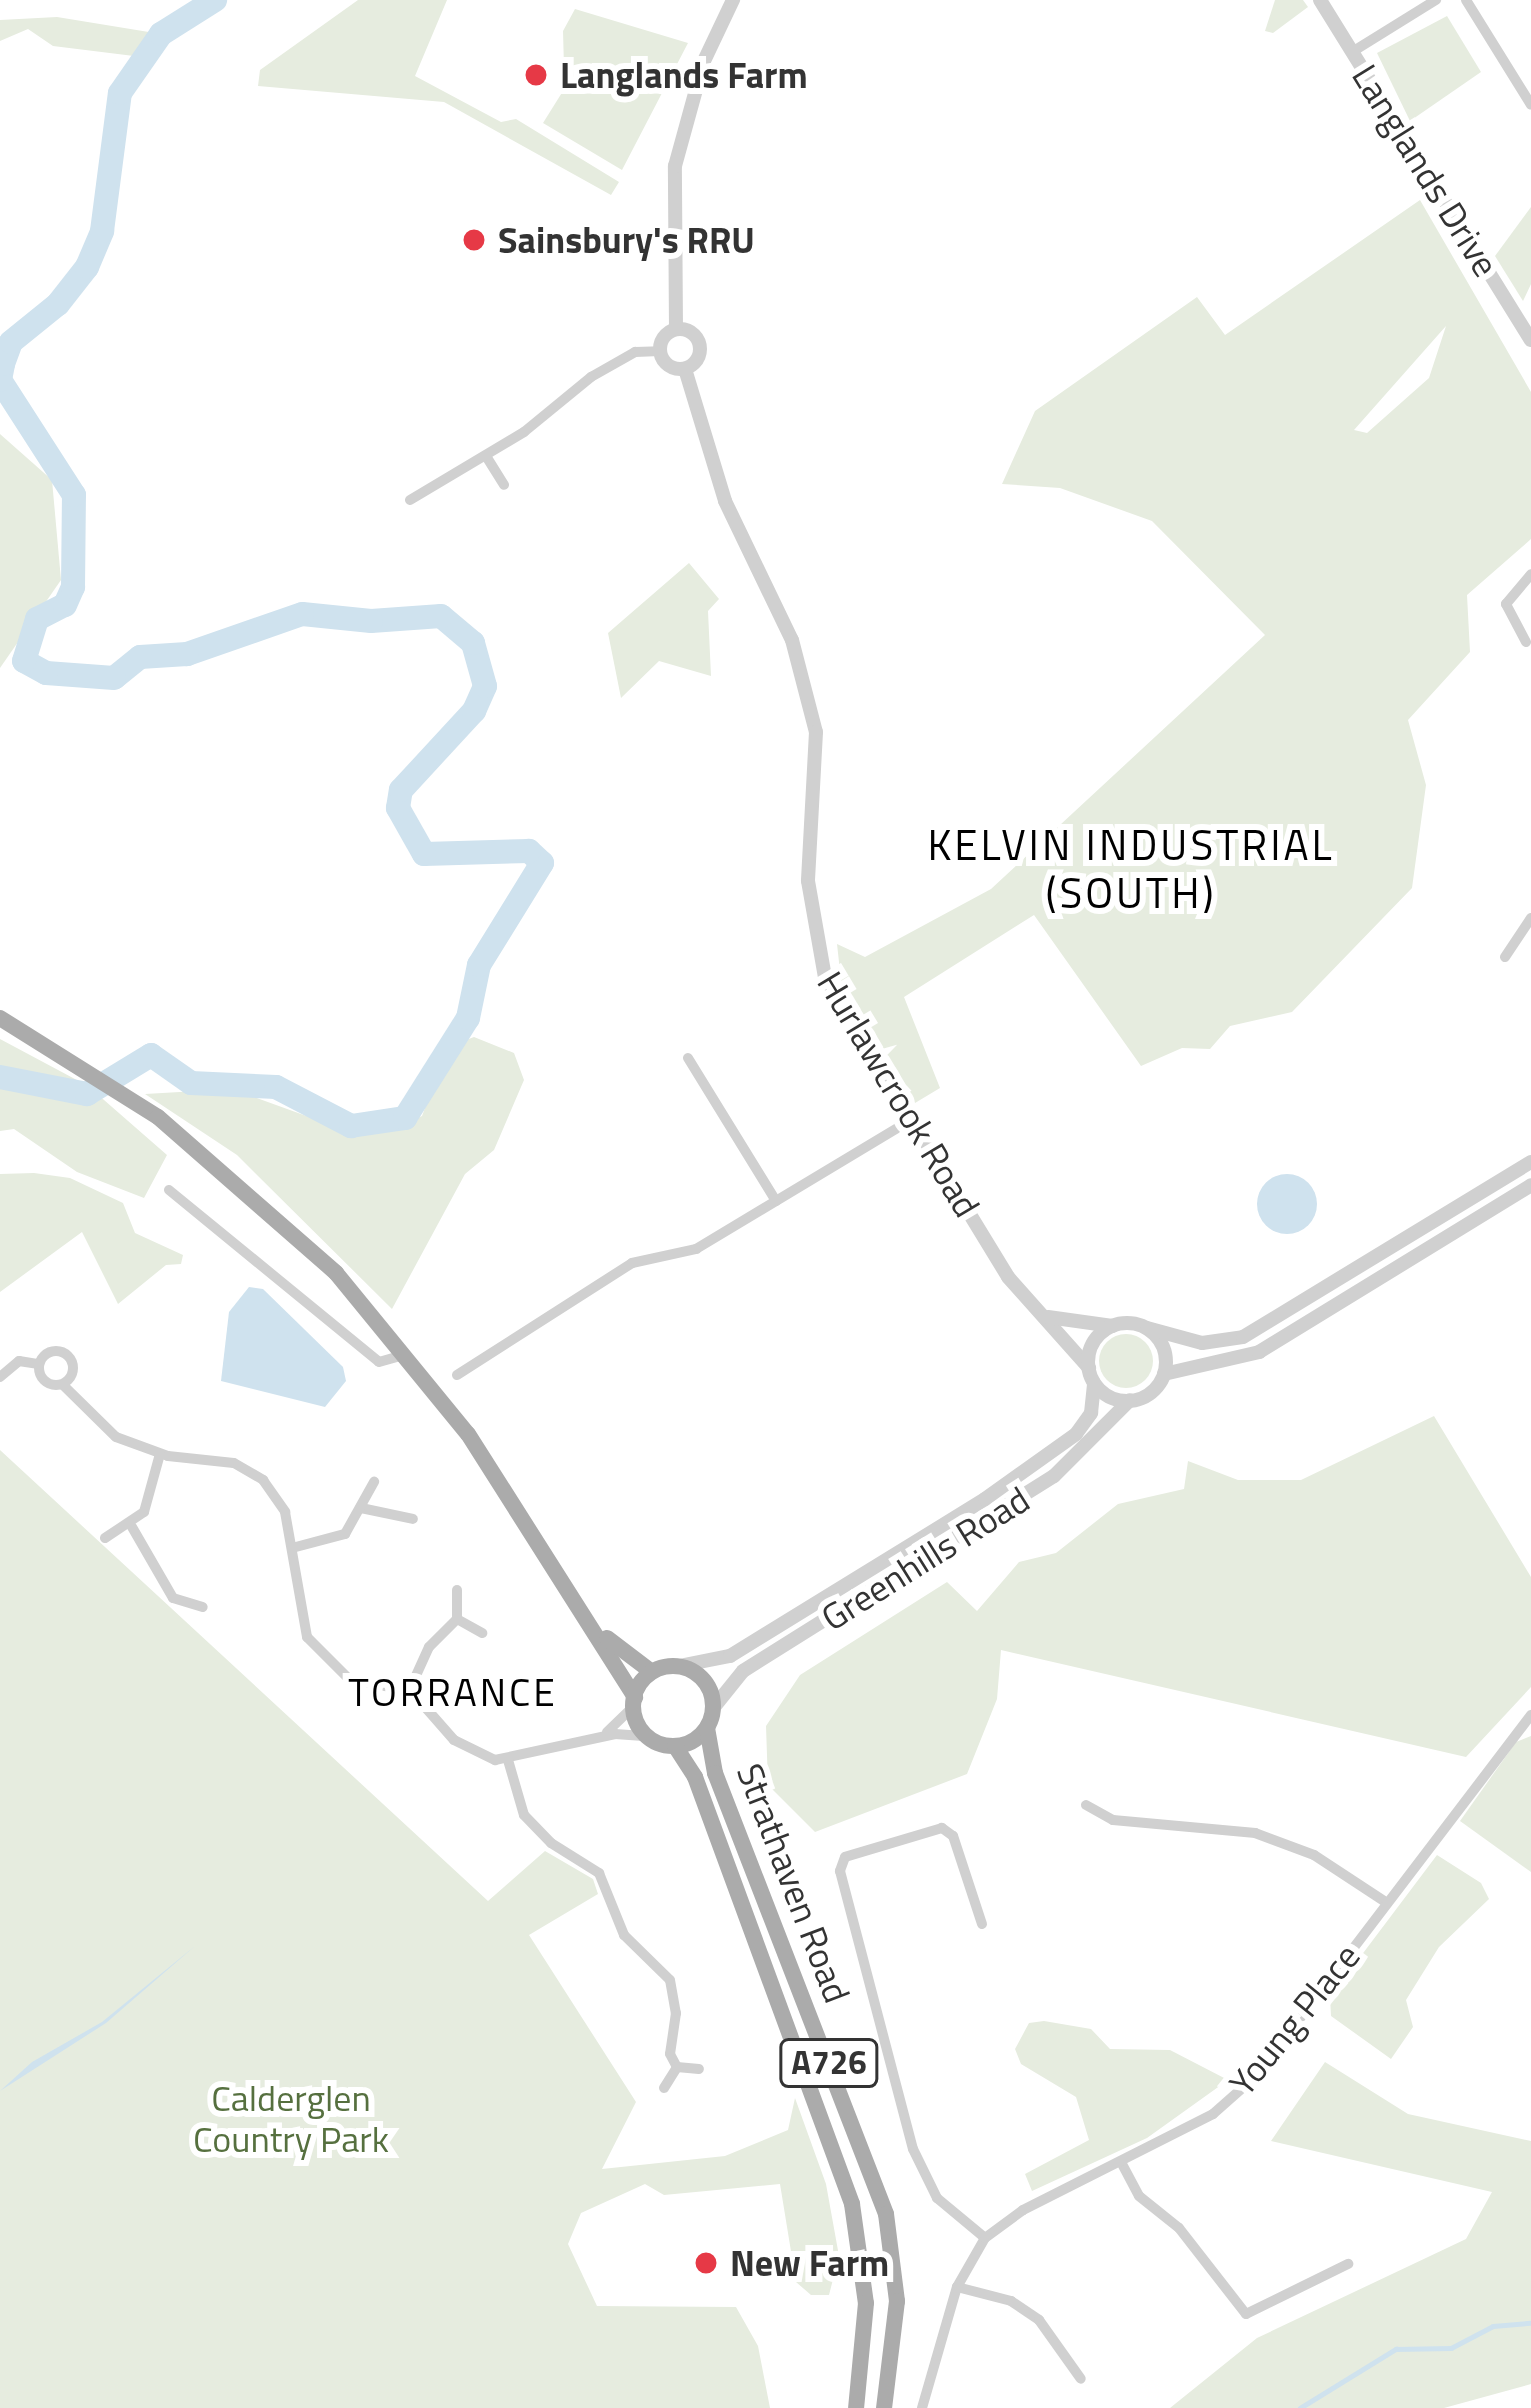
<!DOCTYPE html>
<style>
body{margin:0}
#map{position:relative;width:1531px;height:2408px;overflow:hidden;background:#fff;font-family:"Titillium Web",sans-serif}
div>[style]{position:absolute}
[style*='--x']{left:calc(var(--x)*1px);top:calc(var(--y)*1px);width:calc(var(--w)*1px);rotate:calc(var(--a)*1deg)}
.green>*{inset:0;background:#e6ecdf}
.round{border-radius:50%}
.water>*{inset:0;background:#cfe2ee}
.stream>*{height:4.5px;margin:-2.25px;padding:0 2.25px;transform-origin:2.25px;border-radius:2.25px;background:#cfe2ee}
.river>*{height:24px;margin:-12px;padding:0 12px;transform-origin:12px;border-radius:12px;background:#cfe2ee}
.minor>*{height:10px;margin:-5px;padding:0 5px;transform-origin:5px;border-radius:5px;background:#d0d0d0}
.minor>.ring{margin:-5px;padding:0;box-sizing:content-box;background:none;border:10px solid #d0d0d0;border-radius:50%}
.tertiary>*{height:14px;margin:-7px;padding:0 7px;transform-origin:7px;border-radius:7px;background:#d0d0d0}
.tertiary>.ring{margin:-7px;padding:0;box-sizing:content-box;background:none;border:14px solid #d0d0d0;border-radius:50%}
.primary>*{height:16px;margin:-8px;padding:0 8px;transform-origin:8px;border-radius:8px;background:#ababab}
.primary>.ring{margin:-8px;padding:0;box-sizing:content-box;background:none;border:16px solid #ababab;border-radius:50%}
.dots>*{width:33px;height:33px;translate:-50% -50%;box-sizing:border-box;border:6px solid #fff;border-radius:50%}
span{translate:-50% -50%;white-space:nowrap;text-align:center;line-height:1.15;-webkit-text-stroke:12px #fff;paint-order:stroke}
.shield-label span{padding:3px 9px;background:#fff;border:3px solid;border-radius:9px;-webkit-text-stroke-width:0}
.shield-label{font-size:33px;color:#333;font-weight:700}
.poi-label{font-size:36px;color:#333;font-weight:700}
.left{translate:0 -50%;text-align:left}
.street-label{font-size:36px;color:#333}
.park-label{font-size:36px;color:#56703f}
.neighbourhood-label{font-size:39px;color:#000;letter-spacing:3px}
.quarter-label{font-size:42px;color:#000;letter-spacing:3px}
</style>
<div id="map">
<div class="green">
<i style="clip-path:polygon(358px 0,447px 0,415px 76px,501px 122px,516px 119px,619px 182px,611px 195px,444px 102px,258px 86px,260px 70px)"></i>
<i style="clip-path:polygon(1275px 0,1303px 0,1308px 7px,1273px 33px,1265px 31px)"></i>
<i style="clip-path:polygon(575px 9px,688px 43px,622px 170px,543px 123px,573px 75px,564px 68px,563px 31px)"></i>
<i style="clip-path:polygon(1447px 16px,1481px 72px,1410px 121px,1377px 53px)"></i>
<i style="clip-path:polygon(57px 17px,161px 34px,142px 57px,53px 46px,28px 29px,0 41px,0 20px)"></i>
<i style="clip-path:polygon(evenodd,1420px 200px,1531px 392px,1531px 539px,1467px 595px,1470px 652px,1408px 720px,1426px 785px,1412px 888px,1292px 1012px,1230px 1026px,1210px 1049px,1182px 1048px,1141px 1066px,1034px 915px,904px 997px,940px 1088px,915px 1103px,841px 980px,837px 944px,865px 957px,991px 889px,1265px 635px,1152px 521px,1060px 488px,1002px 484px,1035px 411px,1197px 297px,1225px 335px,1420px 200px,1446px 326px,1429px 378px,1367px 433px,1354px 430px,1446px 326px)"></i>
<i style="clip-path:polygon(1531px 207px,1531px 284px,1523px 301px,1495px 256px)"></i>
<i style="clip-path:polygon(0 434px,52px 480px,61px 580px,0 668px)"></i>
<i style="clip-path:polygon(689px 563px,719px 599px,708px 611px,711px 676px,659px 661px,621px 698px,608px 633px)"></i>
<i style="clip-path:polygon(474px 1037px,514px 1053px,524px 1080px,494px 1150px,465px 1174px,392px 1309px,237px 1155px,145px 1094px,232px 1089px,323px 1122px,387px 1132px,422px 1116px,448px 1047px)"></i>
<i style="clip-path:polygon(0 1039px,88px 1086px,167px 1155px,144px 1198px,77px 1172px,14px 1129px,0 1131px,0 1077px,20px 1087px,77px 1085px,0 1069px)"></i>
<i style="clip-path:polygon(34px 1173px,70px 1178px,123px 1203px,135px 1233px,183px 1255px,181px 1264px,166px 1265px,118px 1304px,82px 1232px,0 1292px,0 1174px)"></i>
<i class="round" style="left:1099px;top:1334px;width:54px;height:54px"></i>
<i style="clip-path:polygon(1434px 1416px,1531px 1577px,1531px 1687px,1466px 1757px,1001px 1650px,997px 1699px,967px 1774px,815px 1832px,768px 1785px,766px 1726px,800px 1675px,947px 1582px,977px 1611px,1019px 1562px,1056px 1553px,1118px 1504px,1184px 1489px,1188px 1461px,1238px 1480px,1301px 1480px)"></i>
<i style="clip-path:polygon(0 1450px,488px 1901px,545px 1851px,593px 1879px,598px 1894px,529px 1935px,636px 2102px,602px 2169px,725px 2156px,788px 2130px,795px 2098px,826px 2184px,839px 2256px,829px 2295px,811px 2295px,796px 2282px,780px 2184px,664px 2195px,645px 2184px,581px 2213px,568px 2244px,597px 2306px,736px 2307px,758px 2346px,770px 2408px,0 2408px)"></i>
<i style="clip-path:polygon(1531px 1736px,1531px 1872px,1460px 1821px,1516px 1742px)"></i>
<i style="clip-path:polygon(1437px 1855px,1481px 1883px,1489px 1899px,1439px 1947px,1406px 2000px,1413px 2027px,1391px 2059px,1331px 2016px,1330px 1997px)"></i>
<i style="clip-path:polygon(1044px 2021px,1091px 2029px,1110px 2049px,1170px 2050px,1228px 2080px,1147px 2138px,1032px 2191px,1025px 2174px,1089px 2140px,1076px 2097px,1021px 2064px,1015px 2049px,1029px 2023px)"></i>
<i style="clip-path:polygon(1325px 2062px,1408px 2114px,1531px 2141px,1531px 2384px,1444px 2408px,1170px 2408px,1257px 2338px,1466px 2239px,1492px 2192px,1271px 2141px)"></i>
</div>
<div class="water">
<i class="round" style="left:1257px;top:1174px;width:60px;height:60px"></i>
<i style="clip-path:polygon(249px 1287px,263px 1289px,343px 1367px,346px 1381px,325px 1407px,221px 1381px,229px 1312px)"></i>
<i style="clip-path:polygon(195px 1946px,106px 2023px,0 2091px,32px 2062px,102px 2022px)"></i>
</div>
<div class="stream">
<i style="--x:1300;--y:2408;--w:113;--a:-31.6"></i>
<i style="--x:1396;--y:2349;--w:55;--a:-1"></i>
<i style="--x:1451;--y:2348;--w:47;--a:-27.6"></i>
<i style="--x:1493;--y:2326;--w:38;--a:-5"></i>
</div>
<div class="river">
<i style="--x:0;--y:1077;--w:89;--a:11.1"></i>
<i style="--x:87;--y:1094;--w:75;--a:-31.4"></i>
<i style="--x:151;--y:1055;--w:49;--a:35"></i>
<i style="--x:191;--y:1083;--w:85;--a:2.7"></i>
<i style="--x:276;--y:1087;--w:85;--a:27.5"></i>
<i style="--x:351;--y:1126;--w:55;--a:-8.4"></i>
<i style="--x:405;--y:1118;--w:118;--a:-57.8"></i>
<i style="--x:468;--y:1018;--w:54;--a:-78.3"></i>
<i style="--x:479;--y:965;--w:120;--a:-58.3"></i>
<i style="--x:542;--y:863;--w:18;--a:-137"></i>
<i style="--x:529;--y:851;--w:105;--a:178.4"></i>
<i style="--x:424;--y:854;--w:53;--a:-119.5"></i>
<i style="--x:398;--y:808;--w:18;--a:-81"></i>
<i style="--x:401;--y:790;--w:108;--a:-47.3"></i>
<i style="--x:474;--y:711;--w:27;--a:-66"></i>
<i style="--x:485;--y:686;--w:45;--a:-105.6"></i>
<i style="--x:473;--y:643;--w:42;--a:-139.8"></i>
<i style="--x:441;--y:616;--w:70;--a:175.9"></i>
<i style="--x:371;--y:621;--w:69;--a:-174.2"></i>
<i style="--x:302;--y:614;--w:122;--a:160.8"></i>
<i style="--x:187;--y:654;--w:47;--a:176.3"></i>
<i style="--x:140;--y:657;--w:33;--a:141"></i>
<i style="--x:114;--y:678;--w:68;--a:-175.8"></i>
<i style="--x:46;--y:673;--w:25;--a:-151"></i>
<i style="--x:24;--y:661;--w:44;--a:-72.8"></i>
<i style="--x:37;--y:619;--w:31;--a:-27"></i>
<i style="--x:65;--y:605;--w:20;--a:-66"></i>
<i style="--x:73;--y:587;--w:92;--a:-89.4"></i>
<i style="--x:74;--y:495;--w:137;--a:-122.8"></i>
<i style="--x:0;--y:380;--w:16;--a:-79"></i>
<i style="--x:3;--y:364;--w:23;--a:-70"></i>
<i style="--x:11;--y:342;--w:60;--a:-39"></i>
<i style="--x:58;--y:304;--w:47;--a:-51.9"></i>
<i style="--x:87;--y:267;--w:39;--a:-67"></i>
<i style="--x:102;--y:231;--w:139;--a:-82.6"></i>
<i style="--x:120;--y:93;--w:72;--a:-55.2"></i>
<i style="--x:161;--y:34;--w:64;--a:-32.2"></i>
</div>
<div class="minor">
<i style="--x:1466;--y:0;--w:123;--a:58.2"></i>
<i style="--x:1352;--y:52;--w:99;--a:-31.8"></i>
<i style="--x:486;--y:456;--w:34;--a:58"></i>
<i style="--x:410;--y:500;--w:133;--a:-30.8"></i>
<i style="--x:524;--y:432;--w:87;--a:-39.4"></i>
<i style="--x:591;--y:377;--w:51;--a:-29.6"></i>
<i style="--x:635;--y:352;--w:25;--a:-2"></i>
<i style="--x:1526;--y:642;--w:43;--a:-117.8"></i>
<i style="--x:1506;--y:604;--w:39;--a:-50"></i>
<i style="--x:1505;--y:957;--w:47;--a:-56.3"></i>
<i style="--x:688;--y:1058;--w:168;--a:58.4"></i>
<i style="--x:169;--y:1190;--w:271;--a:39.3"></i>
<i style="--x:379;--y:1362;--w:26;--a:-16"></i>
<i class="ring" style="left:39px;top:1351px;width:24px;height:24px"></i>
<i style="--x:457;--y:1375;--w:208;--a:-32.6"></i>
<i style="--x:632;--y:1263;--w:66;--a:-12.3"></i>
<i style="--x:696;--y:1249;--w:251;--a:-31"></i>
<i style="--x:0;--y:1377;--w:25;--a:-40"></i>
<i style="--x:19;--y:1361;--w:20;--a:9"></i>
<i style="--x:63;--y:1385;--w:74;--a:44.5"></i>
<i style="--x:116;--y:1437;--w:55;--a:20.1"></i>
<i style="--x:168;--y:1456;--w:66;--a:6.1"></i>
<i style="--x:234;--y:1463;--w:34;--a:30"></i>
<i style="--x:263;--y:1480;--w:39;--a:55"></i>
<i style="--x:285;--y:1512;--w:127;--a:80"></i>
<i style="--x:307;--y:1637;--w:59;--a:45"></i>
<i style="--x:349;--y:1679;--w:63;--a:11"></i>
<i style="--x:411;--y:1691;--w:65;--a:48.7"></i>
<i style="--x:454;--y:1740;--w:46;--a:26"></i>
<i style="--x:495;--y:1760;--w:123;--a:-12.2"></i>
<i style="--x:615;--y:1734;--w:32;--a:4"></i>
<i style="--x:361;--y:1508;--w:53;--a:11.9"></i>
<i style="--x:132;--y:1527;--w:82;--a:60"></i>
<i style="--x:173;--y:1598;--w:31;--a:17"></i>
<i style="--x:105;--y:1538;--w:47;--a:-33.7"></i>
<i style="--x:144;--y:1512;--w:60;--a:-74.6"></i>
<i style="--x:292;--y:1548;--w:55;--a:-14.8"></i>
<i style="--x:345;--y:1534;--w:60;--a:-60.9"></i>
<i style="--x:457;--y:1590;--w:29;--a:90"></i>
<i style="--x:457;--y:1619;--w:29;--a:29"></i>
<i style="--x:409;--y:1691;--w:48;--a:-65.6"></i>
<i style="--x:429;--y:1647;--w:40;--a:-45"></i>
<i style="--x:607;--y:1732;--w:36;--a:-44"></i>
<i style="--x:508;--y:1760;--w:57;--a:73.8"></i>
<i style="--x:524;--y:1815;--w:39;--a:46"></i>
<i style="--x:551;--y:1843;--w:57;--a:32"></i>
<i style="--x:599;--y:1873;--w:67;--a:68"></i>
<i style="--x:624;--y:1935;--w:64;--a:44.4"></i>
<i style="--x:670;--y:1980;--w:34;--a:80"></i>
<i style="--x:676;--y:2013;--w:41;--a:98.3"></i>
<i style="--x:670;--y:2054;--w:15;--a:62"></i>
<i style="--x:677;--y:2067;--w:22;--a:5"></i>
<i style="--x:1086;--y:1805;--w:31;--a:29"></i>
<i style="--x:1113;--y:1820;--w:143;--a:5.2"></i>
<i style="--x:1255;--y:1833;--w:63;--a:20.4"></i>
<i style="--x:1314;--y:1855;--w:87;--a:33.3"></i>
<i style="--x:982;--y:1924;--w:93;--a:-108.2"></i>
<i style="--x:953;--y:1836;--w:14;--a:-144"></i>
<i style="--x:942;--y:1828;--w:101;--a:163.4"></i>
<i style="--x:845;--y:1857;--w:15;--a:110"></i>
<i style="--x:840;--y:1871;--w:287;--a:75.3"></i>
<i style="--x:913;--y:2149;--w:55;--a:63.9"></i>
<i style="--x:937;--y:2198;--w:62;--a:39.8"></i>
<i style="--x:664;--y:2088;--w:25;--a:-58"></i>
<i style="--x:1121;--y:2162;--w:38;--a:62"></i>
<i style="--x:1139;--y:2196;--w:51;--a:38.7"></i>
<i style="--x:1179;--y:2228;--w:109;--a:52.1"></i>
<i style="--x:1246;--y:2314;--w:114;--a:-26.1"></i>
<i style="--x:957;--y:2287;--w:56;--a:14.5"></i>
<i style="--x:1011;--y:2301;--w:34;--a:34"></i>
<i style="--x:1039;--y:2320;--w:72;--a:54.6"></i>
<i style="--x:922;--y:2408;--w:126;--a:-73.9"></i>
<i style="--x:957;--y:2287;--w:56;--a:-60.3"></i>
<i style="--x:985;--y:2238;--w:47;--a:-36.4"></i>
<i style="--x:1023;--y:2210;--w:213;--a:-26.8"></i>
<i style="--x:1213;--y:2114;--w:57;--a:-41.5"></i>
<i style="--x:1256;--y:2076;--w:454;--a:-52.7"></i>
</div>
<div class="tertiary">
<i style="--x:1320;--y:0;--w:400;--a:58.2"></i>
<i class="ring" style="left:660px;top:329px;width:26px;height:26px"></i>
<i style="--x:676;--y:329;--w:163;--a:-90.4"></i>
<i style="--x:675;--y:166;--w:109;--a:-74.6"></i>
<i style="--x:704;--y:61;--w:68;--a:-64.6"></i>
<i style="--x:685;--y:369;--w:138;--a:73.1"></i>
<i style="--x:725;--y:501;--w:154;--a:64.3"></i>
<i style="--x:792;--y:640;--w:95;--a:75.4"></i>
<i style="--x:816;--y:732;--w:149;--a:93.1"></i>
<i style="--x:808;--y:881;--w:97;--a:80"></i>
<i style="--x:825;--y:977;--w:351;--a:58.6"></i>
<i style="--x:1008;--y:1277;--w:122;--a:48.3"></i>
<i style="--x:1048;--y:1317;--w:65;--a:8"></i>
<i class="ring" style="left:1088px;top:1323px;width:64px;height:64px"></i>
<i style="--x:1147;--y:1328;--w:57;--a:15.3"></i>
<i style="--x:1202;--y:1343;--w:41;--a:-8.3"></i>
<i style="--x:1243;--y:1337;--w:337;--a:-31.3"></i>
<i style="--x:1164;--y:1374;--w:98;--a:-13"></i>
<i style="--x:1259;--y:1352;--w:319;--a:-31.5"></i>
<i style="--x:679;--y:1666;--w:52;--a:-11.1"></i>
<i style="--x:730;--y:1656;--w:299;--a:-31.6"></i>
<i style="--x:985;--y:1499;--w:112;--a:-35.5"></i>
<i style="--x:1076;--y:1434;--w:26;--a:-54"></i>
<i style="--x:1091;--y:1413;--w:30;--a:-84"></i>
<i style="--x:714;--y:1707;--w:46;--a:-51.1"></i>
<i style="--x:743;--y:1671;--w:367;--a:-32.1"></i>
<i style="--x:1054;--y:1476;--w:107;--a:-45"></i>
</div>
<div class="primary">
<i style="--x:0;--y:1018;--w:186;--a:32.1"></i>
<i style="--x:158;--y:1117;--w:237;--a:41.2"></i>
<i style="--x:336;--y:1273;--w:208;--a:50.7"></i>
<i style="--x:468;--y:1434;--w:312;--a:57.6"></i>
<i style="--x:607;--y:1638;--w:56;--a:37.1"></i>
<i class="ring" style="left:633px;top:1666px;width:64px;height:64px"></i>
<i style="--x:707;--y:1728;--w:46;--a:79.9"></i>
<i style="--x:715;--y:1773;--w:473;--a:68.8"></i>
<i style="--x:886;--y:2214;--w:88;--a:82.8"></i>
<i style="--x:897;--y:2301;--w:108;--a:96.9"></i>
<i style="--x:675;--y:1746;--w:37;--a:57"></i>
<i style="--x:695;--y:1777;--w:455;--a:69.8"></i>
<i style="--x:852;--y:2204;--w:100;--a:82"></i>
<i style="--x:866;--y:2303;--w:105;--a:95.4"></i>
</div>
<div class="dots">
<i style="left:536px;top:75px;background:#e63946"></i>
<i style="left:474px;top:240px;background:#e63946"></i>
<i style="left:706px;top:2263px;background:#e63946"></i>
</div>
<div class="shield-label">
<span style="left:829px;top:2063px">A726</span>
</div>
<div class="poi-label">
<span class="left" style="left:560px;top:75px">Langlands Farm</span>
<span class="left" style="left:498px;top:240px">Sainsbury's RRU</span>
<span class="left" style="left:730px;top:2263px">New Farm</span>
</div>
<div class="street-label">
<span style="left:1426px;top:170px;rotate:58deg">Langlands Drive</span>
<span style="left:899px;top:1094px;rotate:59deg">Hurlawcrook Road</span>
<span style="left:925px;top:1558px;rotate:-32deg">Greenhills Road</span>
<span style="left:794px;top:1883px;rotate:69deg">Strathaven Road</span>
<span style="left:1294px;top:2019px;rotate:-51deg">Young Place</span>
</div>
<div class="park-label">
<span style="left:291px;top:2118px">Calderglen<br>Country Park</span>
</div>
<div class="neighbourhood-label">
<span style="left:453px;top:1692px">TORRANCE</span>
</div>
<div class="quarter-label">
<span style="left:1131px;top:868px">KELVIN INDUSTRIAL<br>(SOUTH)</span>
</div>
</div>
